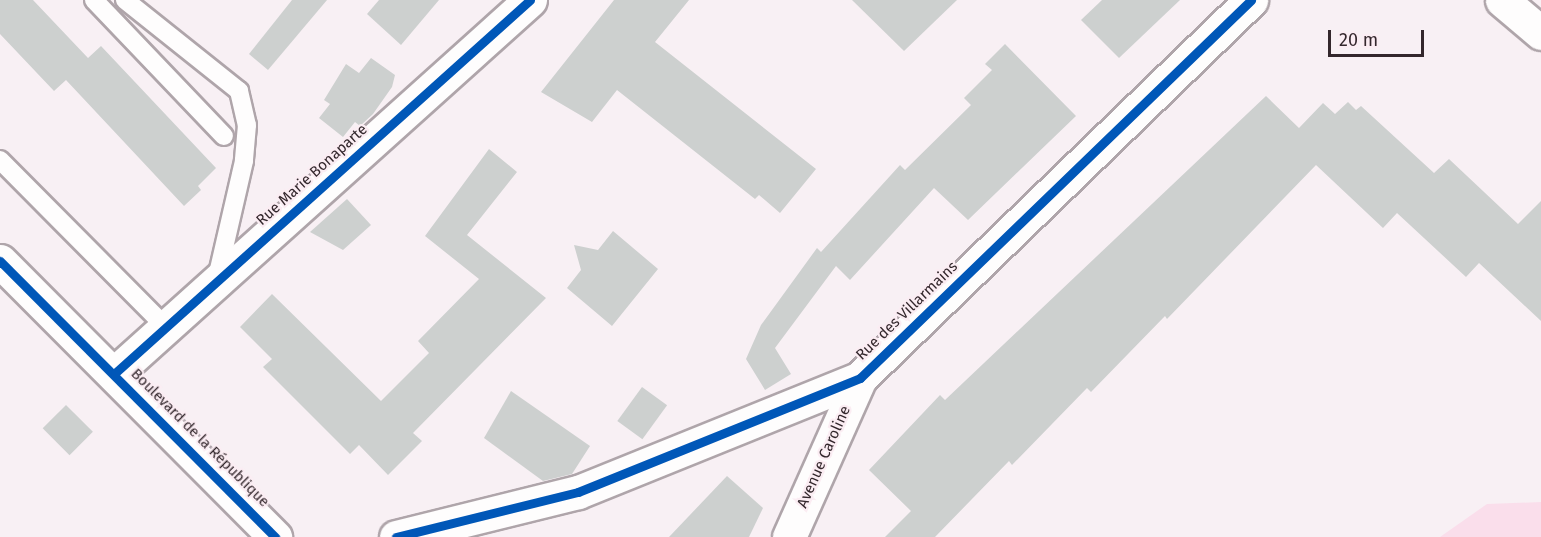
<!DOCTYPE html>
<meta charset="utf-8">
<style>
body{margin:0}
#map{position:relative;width:1541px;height:537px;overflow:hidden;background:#f8f0f4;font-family:"Fira Sans",sans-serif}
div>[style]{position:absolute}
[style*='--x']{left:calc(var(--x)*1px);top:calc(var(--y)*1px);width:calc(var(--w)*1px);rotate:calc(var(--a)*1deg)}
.green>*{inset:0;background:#fadeeb}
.building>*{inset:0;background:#cdd0cf;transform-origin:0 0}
.roads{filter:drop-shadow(2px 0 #afa5aa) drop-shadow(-2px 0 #afa5aa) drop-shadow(0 2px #afa5aa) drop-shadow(0 -2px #afa5aa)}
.lane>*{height:18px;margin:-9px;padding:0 9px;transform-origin:9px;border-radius:9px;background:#fefdfd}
.street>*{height:33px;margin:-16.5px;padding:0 16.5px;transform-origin:16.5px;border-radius:16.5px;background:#fefdfd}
.secondary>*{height:33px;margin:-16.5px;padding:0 16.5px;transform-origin:16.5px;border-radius:16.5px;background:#fefdfd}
.primary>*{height:33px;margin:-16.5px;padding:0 16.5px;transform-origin:16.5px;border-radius:16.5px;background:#fefdfd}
.cycleway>*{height:9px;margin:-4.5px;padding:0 4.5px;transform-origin:4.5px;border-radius:4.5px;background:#0057b8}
span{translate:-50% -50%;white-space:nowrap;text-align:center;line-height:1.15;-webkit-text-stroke:4.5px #fbedf3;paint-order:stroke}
.street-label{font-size:15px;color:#33272c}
.scale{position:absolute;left:1328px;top:30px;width:96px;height:27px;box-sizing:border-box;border:3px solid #33272c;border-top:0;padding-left:8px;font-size:18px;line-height:21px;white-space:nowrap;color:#33272c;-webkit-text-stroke:4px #fbedf3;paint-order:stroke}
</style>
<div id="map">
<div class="green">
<i style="clip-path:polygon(1541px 502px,1541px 537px,1440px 537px,1487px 504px)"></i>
</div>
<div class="building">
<i style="clip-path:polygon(0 0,33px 0,88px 58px,101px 46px,216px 168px,198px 186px,201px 190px,184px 206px,66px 80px,54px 91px,0 34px)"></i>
<i style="clip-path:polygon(292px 0,327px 0,268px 70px,249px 54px)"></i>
<i style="clip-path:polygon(379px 0,439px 0,401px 45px,367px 14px)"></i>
<i style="clip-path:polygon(614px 0,689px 0,655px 42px,816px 169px,780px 213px,759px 195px,755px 199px,617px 90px,592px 122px,541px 92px)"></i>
<i style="clip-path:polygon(852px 0,957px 0,904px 51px)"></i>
<i style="clip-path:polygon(1102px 0,1180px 0,1119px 58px,1081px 20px)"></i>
<i style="clip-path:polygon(1005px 44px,1076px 116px,968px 220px,934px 188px,850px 280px,836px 266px,775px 348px,791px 374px,765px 390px,746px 359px,761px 325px,817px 248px,821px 252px,900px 165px,905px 170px,971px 105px,964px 98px,992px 70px,985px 64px)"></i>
<i style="clip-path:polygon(371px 58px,395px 75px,392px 87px,373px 114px,360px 126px,355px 122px,343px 137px,319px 118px,330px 104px,324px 100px,346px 64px,359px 73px)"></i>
<i style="clip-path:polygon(1266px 96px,1299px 128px,1323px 103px,1335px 114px,1348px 102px,1356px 110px,1361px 106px,1434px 173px,1449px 159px,1518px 224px,1541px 201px,1541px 321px,1479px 263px,1466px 277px,1397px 213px,1383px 228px,1316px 165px,1167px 319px,1165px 316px,1091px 392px,1087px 388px,1012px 465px,1009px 461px,935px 537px,885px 537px,911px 511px,869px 470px,940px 395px,945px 400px)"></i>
<i style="clip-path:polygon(489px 149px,517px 172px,467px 235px,546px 298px,413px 433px,422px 441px,388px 475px,359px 445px,350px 454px,263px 367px,272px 359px,240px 327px,272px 294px,381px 401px,429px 353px,418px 341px,479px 279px,425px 236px)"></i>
<i style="clip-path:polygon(347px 199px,371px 225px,343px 250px,310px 232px)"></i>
<i style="clip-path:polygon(613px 231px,658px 269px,612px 326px,567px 288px,581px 270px,574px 245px,598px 250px)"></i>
<i style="left:642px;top:387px;width:31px;height:42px;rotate:36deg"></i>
<i style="clip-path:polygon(511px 391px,590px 446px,572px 474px,543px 481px,484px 438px)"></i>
<i style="left:66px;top:405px;width:38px;height:33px;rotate:45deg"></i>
<i style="clip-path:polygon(727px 476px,763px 508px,749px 537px,669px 537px)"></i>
</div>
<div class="roads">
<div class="lane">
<i style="--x:94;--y:0;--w:188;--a:46.3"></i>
<i style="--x:125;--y:0;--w:146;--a:38.6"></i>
<i style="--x:239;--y:91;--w:35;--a:77"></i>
<i style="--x:247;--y:125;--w:36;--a:95"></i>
<i style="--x:244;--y:161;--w:120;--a:103"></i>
<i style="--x:0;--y:160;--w:235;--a:45.2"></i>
</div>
<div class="street">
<i style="--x:115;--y:373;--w:558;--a:-41.95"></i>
<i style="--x:396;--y:537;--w:187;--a:-13.9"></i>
<i style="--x:578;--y:492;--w:304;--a:-22"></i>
<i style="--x:860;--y:378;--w:544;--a:-44.03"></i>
<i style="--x:789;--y:537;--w:174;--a:-65.9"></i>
</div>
<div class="secondary">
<i style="--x:1502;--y:0;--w:51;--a:40.2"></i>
</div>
<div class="primary">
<i style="--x:0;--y:261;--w:390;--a:45.1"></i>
</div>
</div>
<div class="cycleway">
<i style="--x:0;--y:261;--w:390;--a:45.1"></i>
<i style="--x:115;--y:373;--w:558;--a:-41.95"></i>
<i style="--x:396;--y:537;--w:187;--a:-13.9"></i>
<i style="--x:578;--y:492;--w:304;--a:-22"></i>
<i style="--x:860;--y:378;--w:544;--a:-44.03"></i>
</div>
<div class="street-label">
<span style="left:312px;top:175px;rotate:-42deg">Rue Marie Bonaparte</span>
<span style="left:907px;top:311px;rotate:-44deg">Rue des Villarmains</span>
<span style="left:200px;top:438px;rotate:45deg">Boulevard de la République</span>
<span style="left:824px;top:457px;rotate:-66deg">Avenue Caroline</span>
</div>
<div class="scale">20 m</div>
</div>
